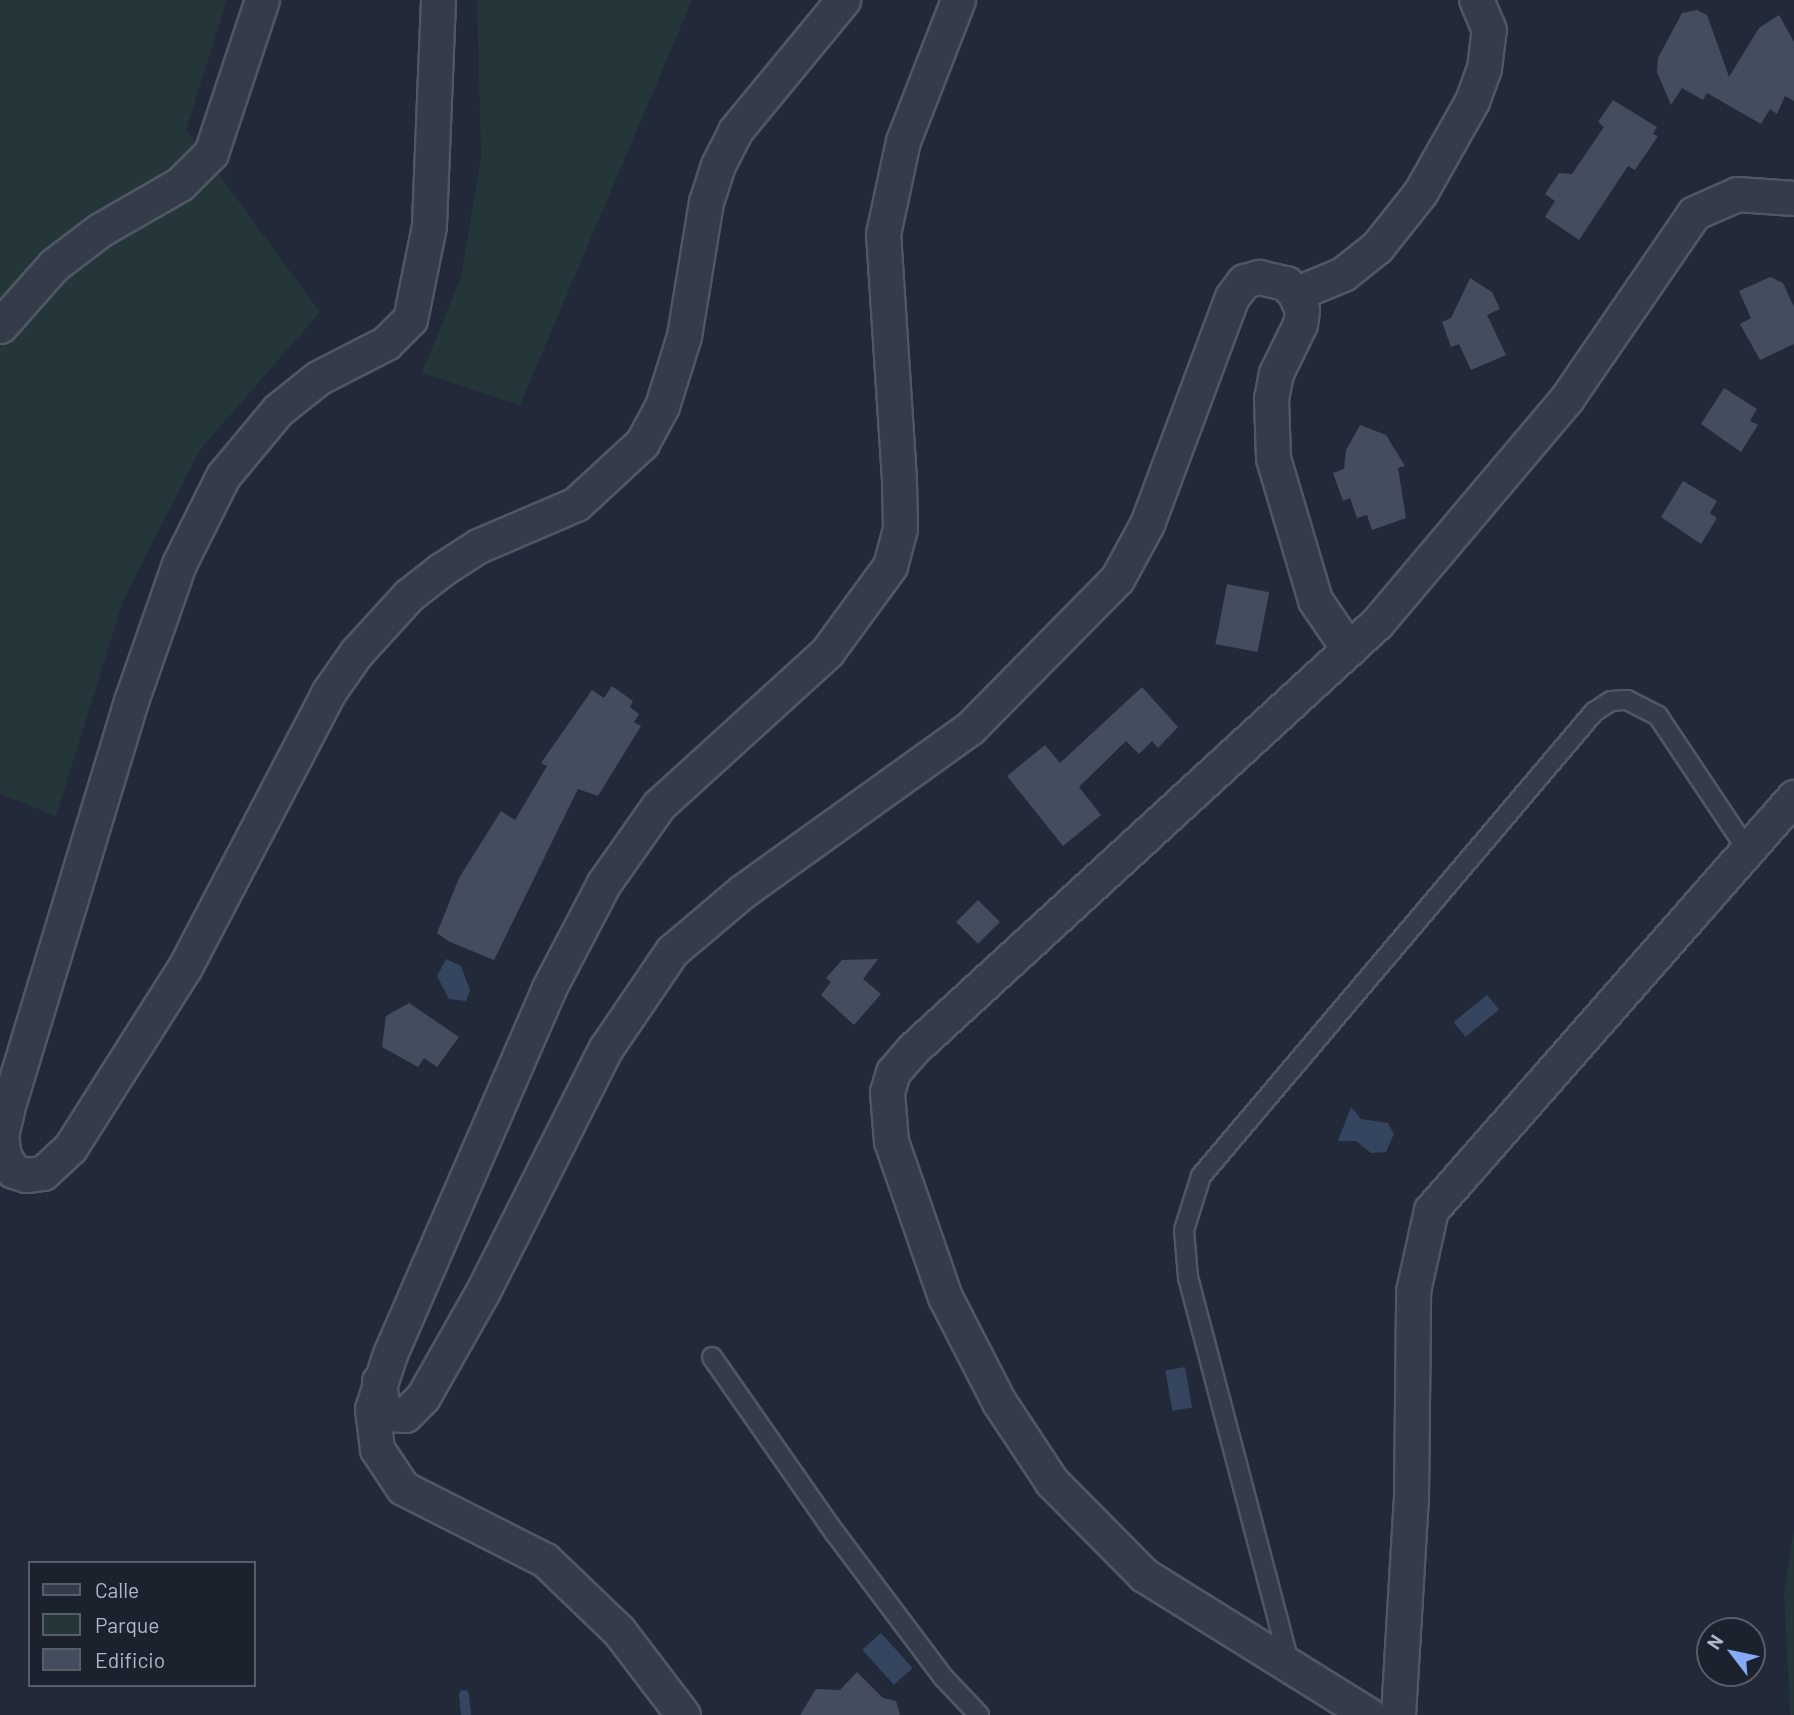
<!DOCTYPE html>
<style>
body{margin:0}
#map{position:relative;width:1794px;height:1715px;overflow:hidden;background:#222a39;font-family:Barlow,sans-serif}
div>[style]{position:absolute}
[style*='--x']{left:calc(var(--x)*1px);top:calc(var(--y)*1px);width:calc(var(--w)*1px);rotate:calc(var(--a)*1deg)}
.green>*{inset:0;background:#24363a}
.water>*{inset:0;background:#354560;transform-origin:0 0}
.stream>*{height:10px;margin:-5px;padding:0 5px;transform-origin:5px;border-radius:5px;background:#354560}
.building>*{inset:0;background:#434d5e;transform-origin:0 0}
.roads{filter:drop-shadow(2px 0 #505764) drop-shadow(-2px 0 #505764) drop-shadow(0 2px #505764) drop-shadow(0 -2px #505764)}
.lane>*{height:18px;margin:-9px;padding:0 9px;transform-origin:9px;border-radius:9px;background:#353c49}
.street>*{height:33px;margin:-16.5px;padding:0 16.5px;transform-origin:16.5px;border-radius:16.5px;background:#353c49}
span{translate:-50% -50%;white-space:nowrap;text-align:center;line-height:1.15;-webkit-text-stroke:5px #1b222e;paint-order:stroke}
.legend{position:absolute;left:28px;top:1561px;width:228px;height:126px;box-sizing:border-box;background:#1b222e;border:2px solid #575e6a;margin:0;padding:9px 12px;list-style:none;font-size:21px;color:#b0b7c5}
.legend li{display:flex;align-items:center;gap:14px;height:35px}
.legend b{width:35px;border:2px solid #575e6a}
.north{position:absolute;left:1696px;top:1617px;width:70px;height:70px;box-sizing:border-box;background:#1b222e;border:2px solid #575e6a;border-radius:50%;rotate:302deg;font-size:19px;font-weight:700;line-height:28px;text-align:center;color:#b0b7c5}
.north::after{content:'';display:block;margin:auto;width:24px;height:32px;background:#85abf5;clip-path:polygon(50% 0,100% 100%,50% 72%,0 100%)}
</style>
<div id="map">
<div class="green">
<i style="clip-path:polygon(0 0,227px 0,186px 130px,320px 312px,199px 451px,123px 601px,56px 816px,0 794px)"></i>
<i style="clip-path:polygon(477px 0,692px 0,520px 405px,422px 373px,461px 277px,481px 157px)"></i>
<i style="clip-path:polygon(1794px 1531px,1794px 1715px,1790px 1715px,1784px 1593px)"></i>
</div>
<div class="water">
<i style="clip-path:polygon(446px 959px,461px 966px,470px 990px,466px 1001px,449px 999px,437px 976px)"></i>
<i style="left:1487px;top:995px;width:19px;height:43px;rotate:51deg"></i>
<i style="clip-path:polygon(1351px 1107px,1361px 1119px,1388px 1123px,1394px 1134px,1386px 1152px,1371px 1153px,1356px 1141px,1338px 1141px)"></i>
<i style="left:1185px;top:1367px;width:41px;height:20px;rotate:80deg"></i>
<i style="left:881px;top:1633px;width:47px;height:25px;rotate:48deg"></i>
</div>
<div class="stream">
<i style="--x:464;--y:1695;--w:20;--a:84"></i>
</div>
<div class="building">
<i style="clip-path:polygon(1697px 10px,1707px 15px,1729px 77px,1759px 28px,1779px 15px,1794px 42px,1794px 101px,1785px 96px,1777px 114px,1770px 109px,1761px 124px,1707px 93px,1703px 100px,1682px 88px,1671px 105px,1657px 72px,1658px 58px,1682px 13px)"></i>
<i style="clip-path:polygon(1613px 100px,1657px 127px,1653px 134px,1658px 136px,1635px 170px,1628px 166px,1579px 240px,1545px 217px,1555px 201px,1545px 194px,1559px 173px,1572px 174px,1604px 127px,1598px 122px)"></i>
<i style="clip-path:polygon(1770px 277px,1783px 283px,1794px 307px,1794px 344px,1760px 360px,1740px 324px,1751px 318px,1739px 291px)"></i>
<i style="clip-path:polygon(1470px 278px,1492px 292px,1500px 309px,1487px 315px,1506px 355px,1471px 370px,1459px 344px,1451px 347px,1442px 322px,1451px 318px)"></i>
<i style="clip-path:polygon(1724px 388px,1757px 409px,1750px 421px,1758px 425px,1741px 452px,1701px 424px)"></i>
<i style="clip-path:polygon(1360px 425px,1386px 435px,1405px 466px,1398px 468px,1406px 518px,1372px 530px,1367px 515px,1357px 518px,1350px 498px,1343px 501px,1333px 473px,1344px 469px,1346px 450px)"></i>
<i style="clip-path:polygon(1683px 481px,1717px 501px,1710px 513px,1717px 518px,1701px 544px,1661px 517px)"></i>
<i style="left:1227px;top:584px;width:43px;height:61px;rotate:11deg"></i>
<i style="clip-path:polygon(612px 686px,633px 701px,630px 707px,639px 714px,634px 722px,641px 726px,598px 796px,578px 789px,494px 960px,450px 942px,437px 933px,459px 878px,501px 811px,515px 820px,547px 766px,541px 763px,592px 690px,604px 698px)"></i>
<i style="clip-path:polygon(1142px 687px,1178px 727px,1158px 748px,1152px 741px,1139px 754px,1126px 741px,1079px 787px,1101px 815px,1063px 846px,1007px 776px,1045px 745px,1060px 763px)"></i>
<i style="left:978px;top:900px;width:31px;height:31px;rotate:45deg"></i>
<i style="clip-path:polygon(878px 959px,863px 979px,881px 994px,854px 1025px,821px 995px,831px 982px,826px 978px,842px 960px)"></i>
<i style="clip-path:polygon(409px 1003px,459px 1037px,437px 1067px,424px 1058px,418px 1067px,382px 1047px,386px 1016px)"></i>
<i style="clip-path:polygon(857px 1672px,883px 1698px,896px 1701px,900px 1715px,800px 1715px,816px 1689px,840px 1690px)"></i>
</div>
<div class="roads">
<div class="lane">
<i style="--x:712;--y:1357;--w:215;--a:55.1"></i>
<i style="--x:835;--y:1533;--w:181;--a:53.1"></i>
<i style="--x:944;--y:1678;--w:51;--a:46.6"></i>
<i style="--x:1290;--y:1666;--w:402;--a:-104.7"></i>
<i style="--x:1188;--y:1277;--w:47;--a:-94.9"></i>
<i style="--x:1184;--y:1230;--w:57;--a:-72.5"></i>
<i style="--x:1201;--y:1176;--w:608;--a:-49.74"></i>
<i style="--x:1594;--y:712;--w:20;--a:-33"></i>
<i style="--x:1611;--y:701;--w:16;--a:-4"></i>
<i style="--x:1627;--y:700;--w:35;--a:27"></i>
<i style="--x:1658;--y:716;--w:159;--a:56.3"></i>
</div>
<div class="street">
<i style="--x:438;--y:0;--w:226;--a:92.3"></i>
<i style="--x:429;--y:226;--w:95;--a:101.5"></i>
<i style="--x:410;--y:319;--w:34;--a:135"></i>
<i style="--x:386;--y:343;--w:76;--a:152.8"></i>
<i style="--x:318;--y:378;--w:51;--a:141.3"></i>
<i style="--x:278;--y:410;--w:86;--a:129.8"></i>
<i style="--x:223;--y:476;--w:98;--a:116.6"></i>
<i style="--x:179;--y:564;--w:145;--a:109.3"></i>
<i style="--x:131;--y:701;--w:427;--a:106.9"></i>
<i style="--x:7;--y:1110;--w:26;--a:103"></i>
<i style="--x:1;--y:1135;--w:21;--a:82"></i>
<i style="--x:4;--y:1156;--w:17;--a:59"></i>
<i style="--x:13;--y:1171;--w:14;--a:17"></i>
<i style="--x:26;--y:1175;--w:17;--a:-7"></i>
<i style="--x:43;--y:1173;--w:37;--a:-43"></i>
<i style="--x:70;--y:1148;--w:214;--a:-57.6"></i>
<i style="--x:185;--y:967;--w:309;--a:-62.4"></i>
<i style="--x:328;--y:693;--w:49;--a:-55"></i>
<i style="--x:356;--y:653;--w:79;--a:-47.6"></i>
<i style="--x:409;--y:595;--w:41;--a:-38"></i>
<i style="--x:441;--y:570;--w:44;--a:-33"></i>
<i style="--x:478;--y:546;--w:107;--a:-23.2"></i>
<i style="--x:576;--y:504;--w:90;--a:-42.7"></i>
<i style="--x:642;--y:443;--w:42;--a:-61.6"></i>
<i style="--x:662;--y:406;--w:73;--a:-72.6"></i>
<i style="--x:684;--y:336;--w:136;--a:-80.7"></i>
<i style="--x:706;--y:202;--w:39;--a:-72"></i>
<i style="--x:718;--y:165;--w:38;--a:-63"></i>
<i style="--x:735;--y:131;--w:170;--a:-50.5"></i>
<i style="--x:1295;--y:294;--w:17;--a:66"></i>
<i style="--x:1302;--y:310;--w:14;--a:98"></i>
<i style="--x:1300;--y:324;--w:55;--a:116.1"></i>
<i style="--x:1276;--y:373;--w:25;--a:101"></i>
<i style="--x:1271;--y:398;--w:60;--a:88.1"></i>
<i style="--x:1273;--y:458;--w:148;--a:73.5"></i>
<i style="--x:1315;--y:600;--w:60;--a:55.8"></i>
<i style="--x:0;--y:326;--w:81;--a:-48.5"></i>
<i style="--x:54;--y:265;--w:58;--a:-37.3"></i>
<i style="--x:100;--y:230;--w:92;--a:-29.9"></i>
<i style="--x:180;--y:184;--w:44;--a:-45"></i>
<i style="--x:211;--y:153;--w:161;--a:-71.6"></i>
<i style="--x:379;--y:1381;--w:23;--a:83"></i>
<i style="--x:382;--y:1404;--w:13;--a:51"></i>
<i style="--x:390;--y:1414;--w:15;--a:4"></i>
<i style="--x:405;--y:1415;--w:25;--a:-45"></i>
<i style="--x:423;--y:1397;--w:122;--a:-60.5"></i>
<i style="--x:483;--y:1291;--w:272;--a:-63.2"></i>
<i style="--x:606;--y:1048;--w:117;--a:-55.8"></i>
<i style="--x:672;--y:951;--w:93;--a:-40.2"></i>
<i style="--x:743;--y:891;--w:279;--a:-35.7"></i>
<i style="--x:970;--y:728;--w:209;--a:-45.4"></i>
<i style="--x:1117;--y:579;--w:63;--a:-61.4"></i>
<i style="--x:1147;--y:524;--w:242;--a:-69.5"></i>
<i style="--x:1232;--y:297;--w:20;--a:-53"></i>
<i style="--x:1244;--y:281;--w:16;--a:-15"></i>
<i style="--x:1259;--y:277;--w:28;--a:13"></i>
<i style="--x:1286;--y:283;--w:14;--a:51"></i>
<i style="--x:1295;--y:294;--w:52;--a:-22.6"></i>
<i style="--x:1343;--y:274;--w:43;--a:-38.5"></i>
<i style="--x:1377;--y:247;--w:69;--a:-51.5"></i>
<i style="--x:1420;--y:193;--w:106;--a:-60.5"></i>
<i style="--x:1472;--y:101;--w:35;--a:-70"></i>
<i style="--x:1484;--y:68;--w:38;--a:-83"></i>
<i style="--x:1489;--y:30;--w:33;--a:-113"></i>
<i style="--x:683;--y:1715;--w:106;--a:-127.3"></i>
<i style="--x:619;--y:1631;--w:103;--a:-136.2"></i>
<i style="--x:545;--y:1560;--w:159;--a:-153.1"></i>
<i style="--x:403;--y:1488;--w:47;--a:-123.7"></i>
<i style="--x:377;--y:1449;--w:40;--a:-97.1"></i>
<i style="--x:372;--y:1409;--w:58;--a:-71.9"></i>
<i style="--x:390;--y:1354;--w:399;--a:-66.5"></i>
<i style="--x:549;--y:988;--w:119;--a:-62.4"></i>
<i style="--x:604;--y:883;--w:95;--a:-54.8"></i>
<i style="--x:659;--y:805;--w:227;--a:-42.3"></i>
<i style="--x:827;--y:652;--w:107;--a:-53.8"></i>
<i style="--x:890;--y:566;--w:39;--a:-75"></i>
<i style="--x:900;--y:528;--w:48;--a:-91.2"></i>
<i style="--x:899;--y:480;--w:247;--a:-93.7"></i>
<i style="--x:883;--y:234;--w:95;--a:-77.9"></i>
<i style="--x:903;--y:141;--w:151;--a:-68.7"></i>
<i style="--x:1369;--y:1715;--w:265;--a:-148.1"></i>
<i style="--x:1144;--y:1575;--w:131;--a:-134.7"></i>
<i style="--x:1052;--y:1482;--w:96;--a:-123.5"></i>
<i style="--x:999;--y:1402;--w:118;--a:-117.2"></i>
<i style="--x:945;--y:1297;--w:165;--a:-109.1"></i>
<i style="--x:891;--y:1141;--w:49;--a:-94.7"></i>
<i style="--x:887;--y:1092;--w:21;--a:-73"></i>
<i style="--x:893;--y:1072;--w:30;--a:-49"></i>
<i style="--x:913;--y:1049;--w:630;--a:-42.56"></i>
<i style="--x:1377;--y:623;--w:294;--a:-49.8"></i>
<i style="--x:1567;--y:398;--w:224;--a:-55.5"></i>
<i style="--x:1694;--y:213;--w:47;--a:-23.8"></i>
<i style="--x:1737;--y:194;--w:57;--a:4"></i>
<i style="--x:1398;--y:1715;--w:217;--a:-86.6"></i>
<i style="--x:1411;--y:1498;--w:207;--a:-89.4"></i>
<i style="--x:1413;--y:1291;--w:83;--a:-77.5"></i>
<i style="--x:1431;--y:1210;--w:550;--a:-48.69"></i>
</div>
</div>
<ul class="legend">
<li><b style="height:9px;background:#353c49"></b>Calle</li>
<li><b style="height:19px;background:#24363a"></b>Parque</li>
<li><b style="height:19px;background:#434d5e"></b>Edificio</li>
</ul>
<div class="north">N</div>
</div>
